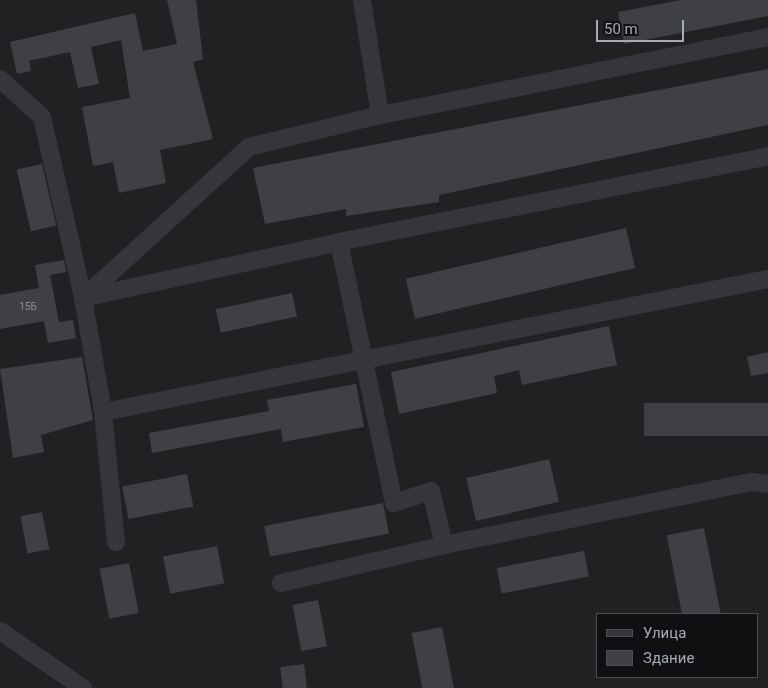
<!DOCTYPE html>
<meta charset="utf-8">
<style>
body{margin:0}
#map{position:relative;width:768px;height:688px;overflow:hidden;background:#151517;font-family:Roboto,sans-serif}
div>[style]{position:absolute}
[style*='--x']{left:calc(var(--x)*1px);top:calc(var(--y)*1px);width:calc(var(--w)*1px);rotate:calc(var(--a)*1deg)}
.built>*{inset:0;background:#212124}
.building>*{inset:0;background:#3f4044;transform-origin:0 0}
.minor>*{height:18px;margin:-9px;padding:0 9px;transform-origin:9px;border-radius:9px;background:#35363c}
span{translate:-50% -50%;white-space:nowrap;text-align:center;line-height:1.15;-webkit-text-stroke:4px #101012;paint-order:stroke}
.number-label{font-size:10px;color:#8c909b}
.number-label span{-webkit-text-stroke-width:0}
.legend{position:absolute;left:596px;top:613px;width:162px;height:65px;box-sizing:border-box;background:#101012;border:1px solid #4c4e54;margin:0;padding:6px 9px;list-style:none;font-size:15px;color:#a6abb8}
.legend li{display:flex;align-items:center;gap:10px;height:25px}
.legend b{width:25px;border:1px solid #4c4e54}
.scale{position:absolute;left:596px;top:20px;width:88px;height:22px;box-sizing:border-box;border:2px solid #a6abb8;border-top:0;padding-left:6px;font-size:15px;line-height:18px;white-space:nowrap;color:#a6abb8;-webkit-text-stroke:4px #101012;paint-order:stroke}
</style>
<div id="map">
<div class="built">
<i style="clip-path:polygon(evenodd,0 0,768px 0,768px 688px,0 688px,0 0,597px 614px,757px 614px,757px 677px,597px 677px,597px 614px)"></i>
</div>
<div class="building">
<i style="clip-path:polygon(167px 0,196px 0,203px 59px,193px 62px,213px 139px,160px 150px,166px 183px,119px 193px,113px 162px,93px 166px,82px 107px,130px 98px,121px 40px,91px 47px,99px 84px,78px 88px,70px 52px,29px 61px,31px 71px,17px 74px,10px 42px,135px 13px,143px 51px,177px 44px)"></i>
<i style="clip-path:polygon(681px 0,768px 0,768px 16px,624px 44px,618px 12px)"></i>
<i style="clip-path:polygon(768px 69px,768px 125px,439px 195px,439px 202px,346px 216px,346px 209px,265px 224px,253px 168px)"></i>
<i style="left:42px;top:164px;width:63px;height:26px;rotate:77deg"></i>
<i style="left:626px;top:228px;width:41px;height:226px;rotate:77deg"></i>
<i style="clip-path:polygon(64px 260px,66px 272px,50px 275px,59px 322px,73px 320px,76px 338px,48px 343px,44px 321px,0 329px,0 295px,39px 288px,35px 265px)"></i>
<i style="left:292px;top:293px;width:24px;height:78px;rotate:78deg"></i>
<i style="clip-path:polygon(609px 326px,617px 365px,522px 385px,519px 370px,494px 376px,497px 393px,399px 414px,391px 372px)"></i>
<i style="clip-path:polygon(768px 352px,768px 373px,751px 376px,747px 357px)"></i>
<i style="clip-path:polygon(82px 357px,93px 420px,41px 435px,44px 452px,13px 458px,0 369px)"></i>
<i style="clip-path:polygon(356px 384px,364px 427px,283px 442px,281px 429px,152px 453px,149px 433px,269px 411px,267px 400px)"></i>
<i style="left:768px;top:403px;width:33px;height:124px;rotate:90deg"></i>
<i style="left:549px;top:459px;width:44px;height:85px;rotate:77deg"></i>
<i style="left:187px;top:474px;width:33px;height:66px;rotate:79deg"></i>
<i style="left:383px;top:503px;width:31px;height:121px;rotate:79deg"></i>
<i style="left:42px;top:512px;width:38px;height:22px;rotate:79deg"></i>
<i style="left:704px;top:528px;width:87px;height:38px;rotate:79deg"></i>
<i style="left:217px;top:546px;width:38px;height:55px;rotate:79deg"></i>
<i style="left:584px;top:551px;width:26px;height:89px;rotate:79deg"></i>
<i style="left:129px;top:563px;width:51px;height:30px;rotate:79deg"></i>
<i style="left:318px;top:600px;width:47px;height:26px;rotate:79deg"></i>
<i style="left:442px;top:627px;width:62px;height:31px;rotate:79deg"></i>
<i style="left:304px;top:664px;width:24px;height:24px;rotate:83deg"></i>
</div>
<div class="minor">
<i style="--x:362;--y:0;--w:116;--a:81.1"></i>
<i style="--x:768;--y:37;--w:396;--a:168.6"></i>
<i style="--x:380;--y:115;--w:135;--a:166.3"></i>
<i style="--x:249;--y:147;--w:224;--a:137.7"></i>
<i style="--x:83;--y:298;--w:116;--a:80"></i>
<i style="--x:103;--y:412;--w:678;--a:-11.31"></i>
<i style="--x:0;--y:79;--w:57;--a:42.1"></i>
<i style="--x:42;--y:117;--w:186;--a:77.2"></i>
<i style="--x:83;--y:298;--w:262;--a:-12.3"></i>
<i style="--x:339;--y:242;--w:267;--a:78.1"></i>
<i style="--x:394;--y:503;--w:39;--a:-18"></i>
<i style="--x:431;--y:491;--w:56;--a:76.5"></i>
<i style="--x:444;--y:545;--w:314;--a:-11.6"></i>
<i style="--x:752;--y:482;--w:16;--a:7"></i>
<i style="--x:339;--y:242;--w:438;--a:-11.3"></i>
<i style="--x:103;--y:412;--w:131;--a:84.3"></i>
<i style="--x:281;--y:583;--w:167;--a:-13.1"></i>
<i style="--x:0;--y:631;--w:101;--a:34.5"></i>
</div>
<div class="number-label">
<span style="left:28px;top:307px">15Б</span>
</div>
<ul class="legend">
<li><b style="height:6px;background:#35363c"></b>Улица</li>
<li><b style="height:14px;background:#3f4044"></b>Здание</li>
</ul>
<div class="scale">50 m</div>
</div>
